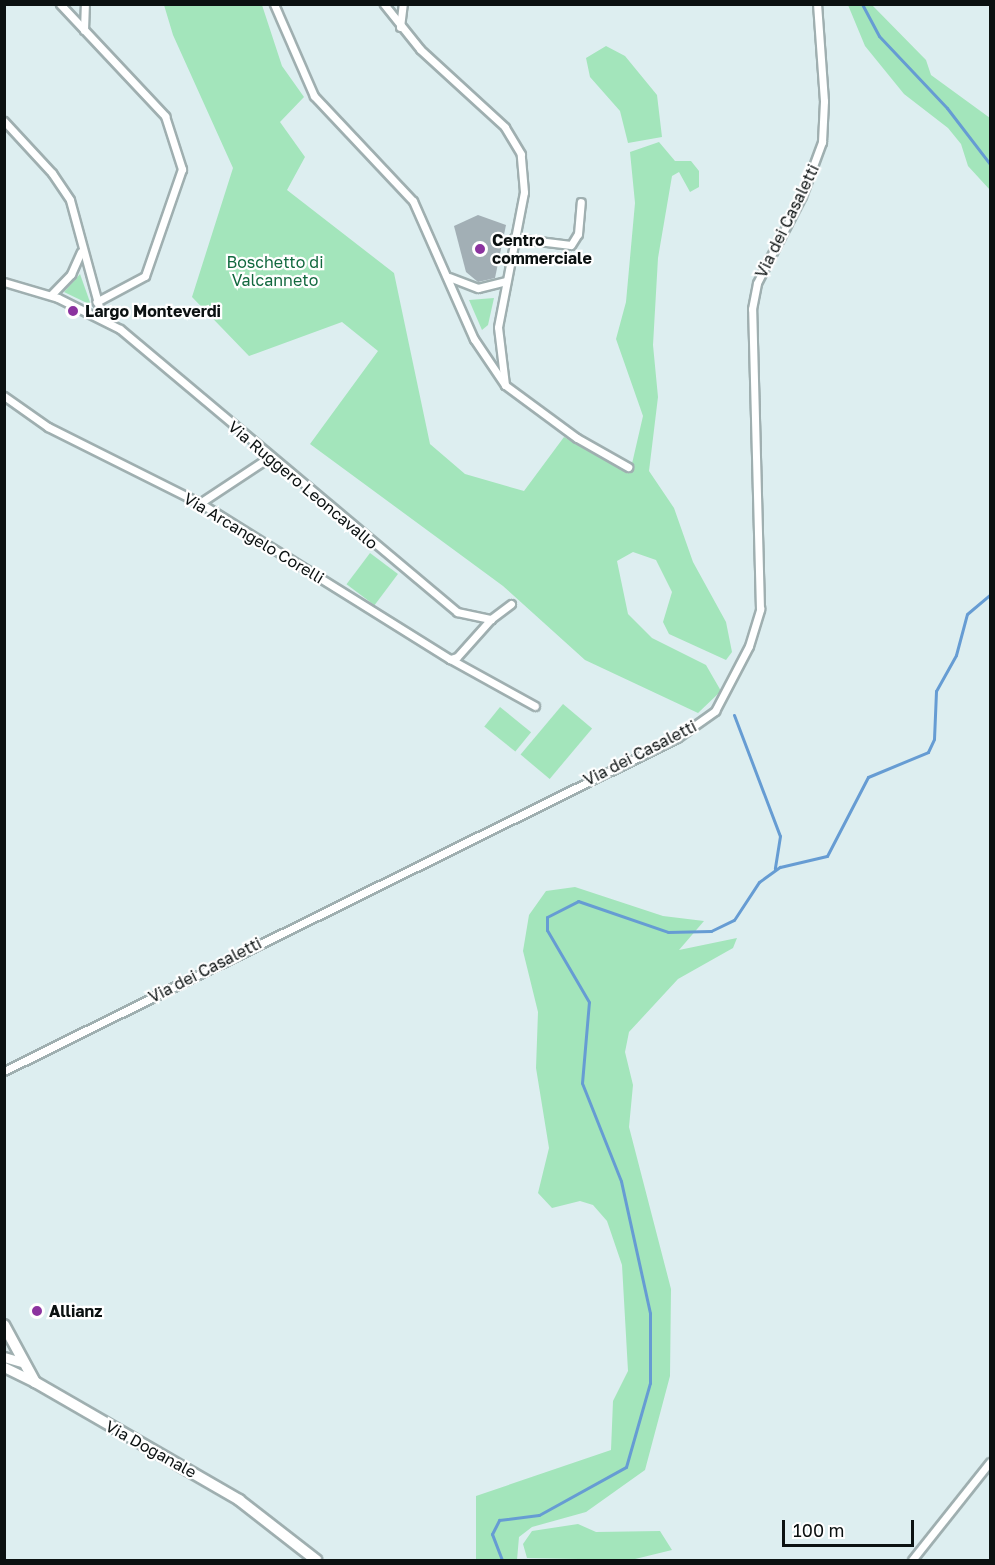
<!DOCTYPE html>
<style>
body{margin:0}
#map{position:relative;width:995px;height:1565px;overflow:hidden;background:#ddeef0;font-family:"Golos Text",sans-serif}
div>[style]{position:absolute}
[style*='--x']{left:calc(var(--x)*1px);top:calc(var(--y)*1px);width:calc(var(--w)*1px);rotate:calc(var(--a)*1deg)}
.green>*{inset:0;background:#a3e5bb;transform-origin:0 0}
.stream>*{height:3px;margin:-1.5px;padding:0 1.5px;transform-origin:1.5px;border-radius:1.5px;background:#669cd3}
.building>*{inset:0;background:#a2afb5}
.roads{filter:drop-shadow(2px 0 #9fafb0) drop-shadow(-2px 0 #9fafb0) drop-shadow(0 2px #9fafb0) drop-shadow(0 -2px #9fafb0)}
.minor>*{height:7px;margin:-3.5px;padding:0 3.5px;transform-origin:3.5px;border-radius:3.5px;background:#fff}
.tertiary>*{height:9px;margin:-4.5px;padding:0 4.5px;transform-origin:4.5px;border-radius:4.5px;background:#fff}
.secondary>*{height:10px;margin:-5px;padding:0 5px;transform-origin:5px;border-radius:5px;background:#fff}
.dots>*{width:16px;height:16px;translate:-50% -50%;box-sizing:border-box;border:3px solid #fff;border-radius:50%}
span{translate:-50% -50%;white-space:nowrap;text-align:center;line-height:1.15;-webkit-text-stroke:4.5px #fff;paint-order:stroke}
.street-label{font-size:16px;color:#0b1111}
.poi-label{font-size:16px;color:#0b1111;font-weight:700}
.left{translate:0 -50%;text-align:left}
.park-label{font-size:16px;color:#12693f}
.frame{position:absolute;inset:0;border:6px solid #0b1111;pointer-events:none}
.scale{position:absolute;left:782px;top:1520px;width:132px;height:27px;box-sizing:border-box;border:3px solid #0b1111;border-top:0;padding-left:8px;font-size:18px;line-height:21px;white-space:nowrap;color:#0b1111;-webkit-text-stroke:4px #fff;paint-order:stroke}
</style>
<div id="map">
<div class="green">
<i style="clip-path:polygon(164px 5px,262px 5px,282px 66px,304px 97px,280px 122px,305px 157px,287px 190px,394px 273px,430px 444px,465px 474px,524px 491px,564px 437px,610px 463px,631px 468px,643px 416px,616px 339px,626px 302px,635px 203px,630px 152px,659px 142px,675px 161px,691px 161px,699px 171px,699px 187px,690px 192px,679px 172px,672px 176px,658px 258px,653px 345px,658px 397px,649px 471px,674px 508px,693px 562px,726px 622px,732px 652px,726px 660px,669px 634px,663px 622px,672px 592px,656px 560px,633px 552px,617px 561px,628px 614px,652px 638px,706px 665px,721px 691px,698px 713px,585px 660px,503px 586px,310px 444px,378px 351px,342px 322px,249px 356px,192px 297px,233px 168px,173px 35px)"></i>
<i style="clip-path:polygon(848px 5px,872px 5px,926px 60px,931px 75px,990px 118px,990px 190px,968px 166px,961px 144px,948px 128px,904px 94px,865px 46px)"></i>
<i style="clip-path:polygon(606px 46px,625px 56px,657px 95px,662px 137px,628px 143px,620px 111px,590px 77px,586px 58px)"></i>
<i style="clip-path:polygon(80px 274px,91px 305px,64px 292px)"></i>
<i style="clip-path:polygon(494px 298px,488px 325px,482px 330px,469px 300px)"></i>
<i style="left:370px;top:553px;width:35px;height:39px;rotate:37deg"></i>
<i style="left:563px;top:704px;width:38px;height:66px;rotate:40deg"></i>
<i style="left:500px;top:707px;width:40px;height:25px;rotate:39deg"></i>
<i style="clip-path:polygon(575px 887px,663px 916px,704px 921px,679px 950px,737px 938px,733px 948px,678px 979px,629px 1032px,625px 1052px,633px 1085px,629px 1127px,671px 1289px,670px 1376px,645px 1470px,586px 1512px,532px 1527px,519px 1537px,517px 1560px,476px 1560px,476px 1496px,611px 1450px,613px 1401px,628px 1371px,622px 1265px,607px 1221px,593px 1205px,580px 1201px,552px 1208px,538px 1193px,549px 1148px,536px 1068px,538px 1012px,523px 951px,529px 915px,546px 891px)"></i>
<i style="clip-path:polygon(578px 1524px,596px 1532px,660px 1531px,672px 1550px,631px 1560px,527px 1558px,523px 1544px,532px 1531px)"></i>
</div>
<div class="stream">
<i style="--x:862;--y:4;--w:36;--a:62"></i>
<i style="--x:879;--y:36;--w:99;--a:46.6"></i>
<i style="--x:947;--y:108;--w:71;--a:52.5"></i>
<i style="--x:734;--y:715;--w:129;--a:69.2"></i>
<i style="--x:780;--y:836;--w:33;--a:99"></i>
<i style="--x:502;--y:1560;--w:28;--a:-111"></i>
<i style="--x:492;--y:1534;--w:16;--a:-63"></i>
<i style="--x:499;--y:1520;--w:40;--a:-7.1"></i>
<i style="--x:539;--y:1515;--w:99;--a:-28.9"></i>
<i style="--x:626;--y:1467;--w:87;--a:-74.1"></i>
<i style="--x:650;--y:1383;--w:70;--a:-90"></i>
<i style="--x:650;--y:1313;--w:135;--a:-102.4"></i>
<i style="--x:621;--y:1181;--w:105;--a:-111.7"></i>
<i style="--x:582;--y:1083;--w:81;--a:-85.1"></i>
<i style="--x:589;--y:1002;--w:83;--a:-120.3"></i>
<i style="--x:547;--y:930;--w:13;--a:-90"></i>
<i style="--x:547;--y:917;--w:35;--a:-27"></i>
<i style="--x:578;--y:901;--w:95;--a:19"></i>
<i style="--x:668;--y:932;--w:43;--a:-1.3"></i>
<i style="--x:711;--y:931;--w:25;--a:-26"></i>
<i style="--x:734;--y:920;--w:45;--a:-56.7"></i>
<i style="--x:759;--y:882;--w:26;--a:-36"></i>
<i style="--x:780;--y:867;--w:48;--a:-13.2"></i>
<i style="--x:827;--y:856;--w:89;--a:-62.6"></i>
<i style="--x:868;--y:777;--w:65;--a:-22.6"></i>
<i style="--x:928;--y:752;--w:14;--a:-65"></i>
<i style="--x:934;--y:739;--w:48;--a:-87.6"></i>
<i style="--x:936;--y:691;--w:41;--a:-60.9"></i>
<i style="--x:956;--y:655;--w:42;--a:-75"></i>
<i style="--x:967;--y:614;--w:30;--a:-40"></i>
</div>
<div class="building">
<i style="clip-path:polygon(478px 215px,506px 225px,495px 278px,478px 282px,466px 272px,454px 226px)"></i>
</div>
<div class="roads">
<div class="minor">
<i style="--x:60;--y:4;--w:154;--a:46.8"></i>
<i style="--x:165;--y:116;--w:56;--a:72.2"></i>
<i style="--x:182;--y:169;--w:113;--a:109.1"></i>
<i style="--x:145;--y:276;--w:55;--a:152"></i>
<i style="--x:274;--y:4;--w:100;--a:66.5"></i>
<i style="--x:314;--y:96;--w:144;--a:46.7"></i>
<i style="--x:413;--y:201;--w:151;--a:66.2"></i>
<i style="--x:474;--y:339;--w:55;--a:56"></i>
<i style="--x:505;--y:385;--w:58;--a:-96.9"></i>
<i style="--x:498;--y:327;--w:137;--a:-79.1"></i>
<i style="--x:524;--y:192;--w:38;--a:-95"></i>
<i style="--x:521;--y:154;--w:31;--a:-121"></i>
<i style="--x:505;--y:127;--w:115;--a:-137.5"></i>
<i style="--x:420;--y:49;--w:58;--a:-128.7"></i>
<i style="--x:400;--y:27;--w:23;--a:-83"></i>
<i style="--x:84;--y:30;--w:26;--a:-88"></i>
<i style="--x:4;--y:121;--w:71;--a:47.3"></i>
<i style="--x:52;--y:173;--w:32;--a:56"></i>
<i style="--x:70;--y:200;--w:122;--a:74.8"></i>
<i style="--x:514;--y:238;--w:57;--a:7"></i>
<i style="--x:571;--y:245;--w:13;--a:-58"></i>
<i style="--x:578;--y:234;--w:32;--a:-85"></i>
<i style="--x:449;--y:277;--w:31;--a:21"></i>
<i style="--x:478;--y:288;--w:29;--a:-14"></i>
<i style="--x:4;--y:282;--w:56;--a:16.5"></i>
<i style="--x:58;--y:298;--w:69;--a:26.6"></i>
<i style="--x:120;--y:329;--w:440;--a:40"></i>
<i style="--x:457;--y:612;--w:35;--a:12"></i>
<i style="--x:491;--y:619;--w:25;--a:-37"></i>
<i style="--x:51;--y:295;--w:29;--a:-46"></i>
<i style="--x:71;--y:274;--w:24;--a:-66"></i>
<i style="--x:505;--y:385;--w:89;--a:36.4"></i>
<i style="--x:577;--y:438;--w:59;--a:29.6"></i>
<i style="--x:4;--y:396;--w:54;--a:35.2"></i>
<i style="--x:48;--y:427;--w:170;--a:26.6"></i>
<i style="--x:200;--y:503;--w:295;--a:32"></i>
<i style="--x:450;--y:659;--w:7;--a:-16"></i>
<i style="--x:457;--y:657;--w:51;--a:-48.2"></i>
<i style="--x:200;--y:503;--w:82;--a:-33.5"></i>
<i style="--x:450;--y:659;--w:97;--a:28.9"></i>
<i style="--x:4;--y:1071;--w:751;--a:-26.33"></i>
<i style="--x:677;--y:738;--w:47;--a:-35.4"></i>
<i style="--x:715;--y:711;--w:73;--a:-62.4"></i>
<i style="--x:749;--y:646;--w:39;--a:-73"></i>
<i style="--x:760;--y:609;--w:300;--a:-91.5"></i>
<i style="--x:752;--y:309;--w:26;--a:-79"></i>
<i style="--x:757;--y:283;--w:98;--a:-62.7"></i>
<i style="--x:802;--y:196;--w:58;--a:-69.7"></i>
<i style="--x:822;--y:142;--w:41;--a:-87.2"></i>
<i style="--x:824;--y:101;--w:97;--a:-94.1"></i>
<i style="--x:912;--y:1560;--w:125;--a:-51.5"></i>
</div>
<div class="tertiary">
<i style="--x:4;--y:1357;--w:18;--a:16"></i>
<i style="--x:4;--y:1367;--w:34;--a:26"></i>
</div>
<div class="secondary">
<i style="--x:4;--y:1325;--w:65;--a:61.5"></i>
<i style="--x:35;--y:1382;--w:236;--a:30"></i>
<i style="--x:239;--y:1500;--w:98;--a:37.9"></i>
</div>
</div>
<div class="dots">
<i style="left:480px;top:249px;background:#8b339f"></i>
<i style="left:73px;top:311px;background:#8b339f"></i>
<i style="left:37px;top:1311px;background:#8b339f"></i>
</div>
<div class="street-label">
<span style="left:787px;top:221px;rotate:-64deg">Via dei Casaletti</span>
<span style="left:303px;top:485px;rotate:40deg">Via Ruggero Leoncavallo</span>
<span style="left:254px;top:538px;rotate:31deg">Via Arcangelo Corelli</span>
<span style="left:640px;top:753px;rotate:-27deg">Via dei Casaletti</span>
<span style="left:205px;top:970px;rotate:-27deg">Via dei Casaletti</span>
<span style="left:151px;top:1449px;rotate:29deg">Via Doganale</span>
</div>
<div class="poi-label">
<span class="left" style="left:492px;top:249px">Centro<br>commerciale</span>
<span class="left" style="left:85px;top:311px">Largo Monteverdi</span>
<span class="left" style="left:49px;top:1311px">Allianz</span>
</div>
<div class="park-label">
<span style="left:275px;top:271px">Boschetto di<br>Valcanneto</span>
</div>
<div class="frame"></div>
<div class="scale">100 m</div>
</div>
